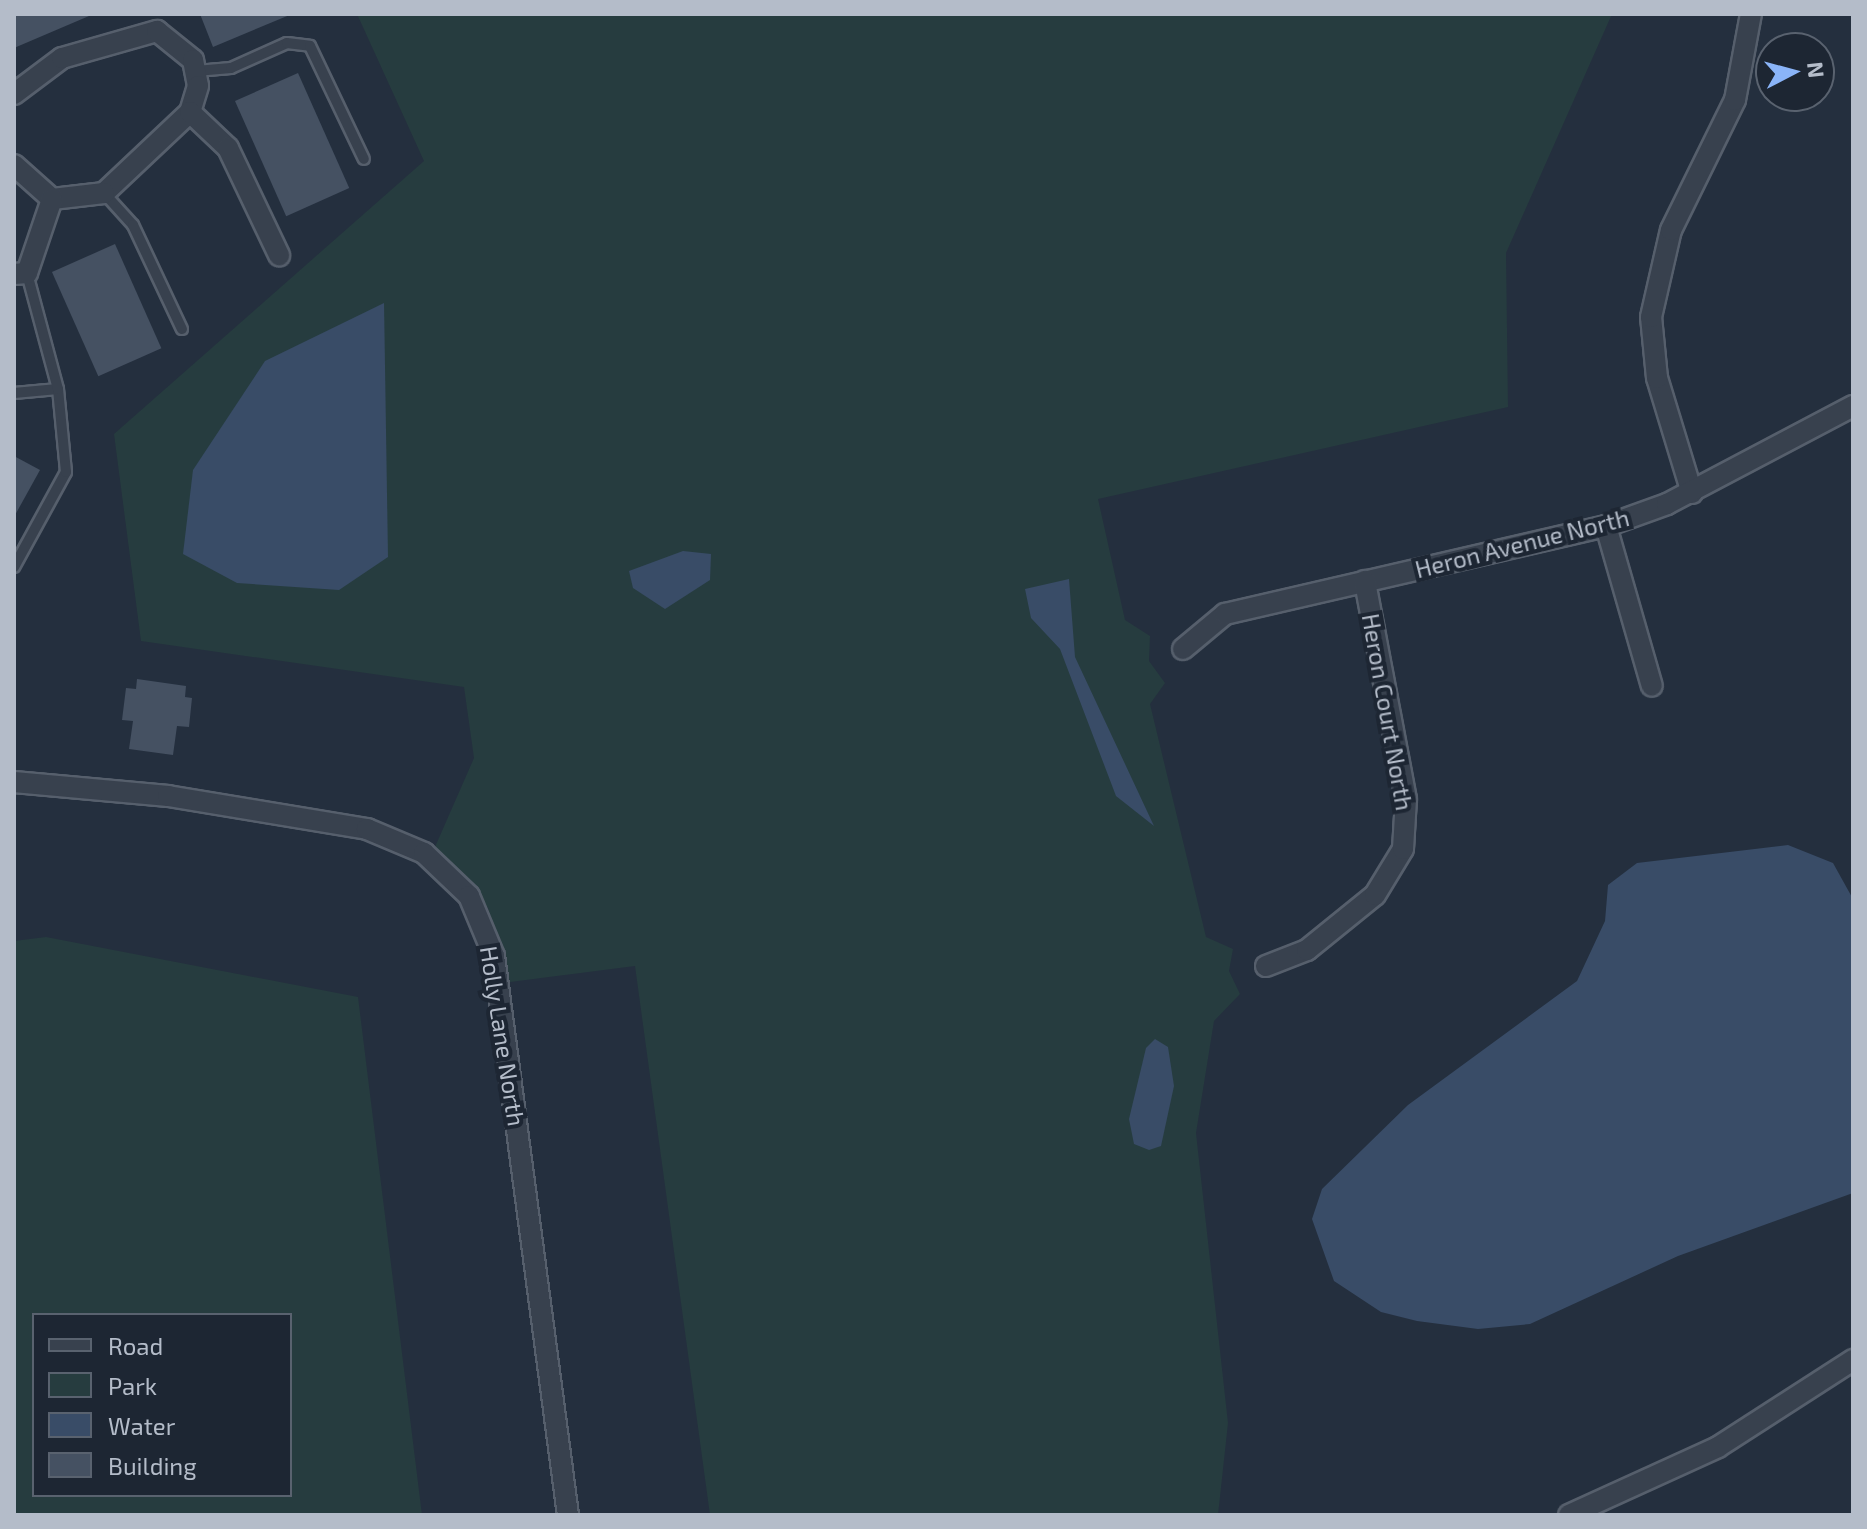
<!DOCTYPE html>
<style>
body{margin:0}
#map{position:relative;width:1867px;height:1529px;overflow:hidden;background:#242f3e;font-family:"Exo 2",sans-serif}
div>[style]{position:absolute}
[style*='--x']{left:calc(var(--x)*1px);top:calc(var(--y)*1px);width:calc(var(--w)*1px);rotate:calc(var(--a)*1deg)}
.green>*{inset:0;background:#263c3f}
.water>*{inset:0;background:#394c67}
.building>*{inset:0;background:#455162;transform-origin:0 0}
.roads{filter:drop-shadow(2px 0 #565f6c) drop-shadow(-2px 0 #565f6c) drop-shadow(0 2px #565f6c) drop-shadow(0 -2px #565f6c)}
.lane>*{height:10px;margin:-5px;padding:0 5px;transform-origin:5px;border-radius:5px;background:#38414e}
.street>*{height:20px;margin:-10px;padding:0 10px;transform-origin:10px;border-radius:10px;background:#38414e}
span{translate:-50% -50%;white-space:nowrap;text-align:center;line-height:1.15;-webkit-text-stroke:8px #1d2633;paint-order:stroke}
.street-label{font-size:24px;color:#b4bcc9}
.frame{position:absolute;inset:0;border:16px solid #b4bcc9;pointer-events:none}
.legend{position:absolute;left:32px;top:1313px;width:260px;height:184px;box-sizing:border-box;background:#1d2633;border:2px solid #59626f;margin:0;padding:10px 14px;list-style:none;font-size:24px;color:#b4bcc9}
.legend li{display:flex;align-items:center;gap:16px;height:40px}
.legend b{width:40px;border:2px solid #59626f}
.north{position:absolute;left:1755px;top:32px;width:80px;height:80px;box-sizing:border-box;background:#1d2633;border:2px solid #59626f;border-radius:50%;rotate:84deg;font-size:22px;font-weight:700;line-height:32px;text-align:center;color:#b4bcc9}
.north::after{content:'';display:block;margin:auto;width:28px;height:36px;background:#8ab4f8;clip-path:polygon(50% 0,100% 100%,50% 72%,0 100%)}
</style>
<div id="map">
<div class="green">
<i style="clip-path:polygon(357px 14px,1612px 14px,1506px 253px,1508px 407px,1098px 499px,1125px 620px,1150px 636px,1149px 661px,1165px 683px,1150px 704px,1206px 937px,1233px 949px,1229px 971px,1240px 994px,1214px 1021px,1196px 1133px,1228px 1423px,1218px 1515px,710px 1515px,635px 966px,510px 982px,488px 908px,435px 847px,474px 758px,464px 687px,141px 641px,114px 434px,424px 161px)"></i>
<i style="clip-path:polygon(evenodd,46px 937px,358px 997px,422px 1515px,14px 1515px,14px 941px,46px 937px,34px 1315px,290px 1315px,290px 1495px,34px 1495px,34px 1315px)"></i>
</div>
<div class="water">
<i style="clip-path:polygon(384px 303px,388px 557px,339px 590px,237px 583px,183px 554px,193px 470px,265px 361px)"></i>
<i style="clip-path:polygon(683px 551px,711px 554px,710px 580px,665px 609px,633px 588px,629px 571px)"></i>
<i style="clip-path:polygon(1069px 579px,1075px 657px,1154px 826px,1116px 796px,1060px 649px,1031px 618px,1025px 589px)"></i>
<i style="clip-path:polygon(1788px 845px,1833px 863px,1853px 899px,1853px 1193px,1678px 1256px,1530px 1324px,1478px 1329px,1417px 1321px,1381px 1312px,1334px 1281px,1312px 1219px,1322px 1189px,1408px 1105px,1577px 981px,1605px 921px,1608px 885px,1637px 863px)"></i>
<i style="clip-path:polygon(1155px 1039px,1168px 1047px,1174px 1086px,1161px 1146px,1149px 1150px,1134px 1144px,1129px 1119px,1146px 1048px)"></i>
</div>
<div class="building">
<i style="clip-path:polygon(14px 14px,89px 14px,89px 16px,14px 48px)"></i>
<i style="clip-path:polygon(200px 14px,292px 14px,213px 47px)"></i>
<i style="left:298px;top:73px;width:126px;height:69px;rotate:66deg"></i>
<i style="left:115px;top:244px;width:114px;height:69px;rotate:66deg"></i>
<i style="clip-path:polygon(14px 456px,40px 470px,14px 517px)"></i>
<i style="clip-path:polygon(137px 679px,186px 686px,185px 697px,192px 698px,189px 727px,177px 726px,173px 755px,129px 749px,133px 721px,122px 720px,126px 688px,136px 689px)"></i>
</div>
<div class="roads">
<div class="lane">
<i style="--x:196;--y:71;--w:35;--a:-5"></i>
<i style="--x:231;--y:68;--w:61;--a:-24.1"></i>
<i style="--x:287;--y:43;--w:23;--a:7"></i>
<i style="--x:310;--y:46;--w:125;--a:64.5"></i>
<i style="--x:104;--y:193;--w:43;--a:47.8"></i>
<i style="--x:133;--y:225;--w:115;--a:64.8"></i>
<i style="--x:14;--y:393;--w:44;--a:-5.2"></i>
<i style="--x:14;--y:567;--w:108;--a:-61.3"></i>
<i style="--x:66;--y:472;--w:83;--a:-95.5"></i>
<i style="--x:58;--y:389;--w:120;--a:-105"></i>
</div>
<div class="street">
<i style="--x:14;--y:94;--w:60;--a:-36.9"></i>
<i style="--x:62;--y:58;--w:99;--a:-15.9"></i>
<i style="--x:157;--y:31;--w:46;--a:38.9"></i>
<i style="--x:193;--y:60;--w:26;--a:79"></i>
<i style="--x:198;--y:86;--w:27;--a:107"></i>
<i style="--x:190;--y:112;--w:118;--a:136.7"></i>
<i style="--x:104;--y:193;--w:52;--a:173.4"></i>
<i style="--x:52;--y:199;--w:51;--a:-138.2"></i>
<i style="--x:190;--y:112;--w:52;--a:43.5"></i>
<i style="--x:228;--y:148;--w:119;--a:64.5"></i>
<i style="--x:14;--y:274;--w:13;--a:-4"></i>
<i style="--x:27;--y:273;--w:78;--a:-71.3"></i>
<i style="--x:1692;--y:493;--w:120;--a:-106.9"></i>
<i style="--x:1657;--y:378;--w:61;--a:-95.6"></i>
<i style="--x:1651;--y:317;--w:89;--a:-77.1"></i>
<i style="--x:1671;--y:230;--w:145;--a:-63.8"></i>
<i style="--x:1735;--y:100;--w:87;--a:-79.5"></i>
<i style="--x:1606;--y:526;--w:166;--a:74"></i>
<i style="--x:1183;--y:649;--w:55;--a:-39.8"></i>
<i style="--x:1225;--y:614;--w:391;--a:-13"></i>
<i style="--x:1606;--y:526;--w:65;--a:-19.8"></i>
<i style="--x:1667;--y:504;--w:210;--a:-27.8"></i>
<i style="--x:14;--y:782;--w:155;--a:5.2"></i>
<i style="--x:168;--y:796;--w:202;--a:9.4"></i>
<i style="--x:367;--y:829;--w:62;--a:22.8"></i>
<i style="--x:424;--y:853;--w:62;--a:43.7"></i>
<i style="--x:469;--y:896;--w:65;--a:67.4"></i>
<i style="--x:494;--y:956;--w:564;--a:82.46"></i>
<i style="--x:1266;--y:966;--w:44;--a:-21.3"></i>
<i style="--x:1307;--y:950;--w:87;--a:-39"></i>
<i style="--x:1375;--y:895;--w:54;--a:-58.7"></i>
<i style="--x:1403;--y:849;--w:50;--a:-86.6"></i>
<i style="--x:1406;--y:799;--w:222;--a:-100.7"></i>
<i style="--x:1569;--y:1515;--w:164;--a:-24.5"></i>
<i style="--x:1718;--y:1447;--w:161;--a:-32.8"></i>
</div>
</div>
<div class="street-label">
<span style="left:1522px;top:543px;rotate:-14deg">Heron Avenue North</span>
<span style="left:1388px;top:712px;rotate:80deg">Heron Court North</span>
<span style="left:503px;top:1036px;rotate:81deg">Holly Lane North</span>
</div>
<div class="frame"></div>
<ul class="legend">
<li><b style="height:10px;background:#38414e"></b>Road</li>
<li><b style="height:22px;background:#263c3f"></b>Park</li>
<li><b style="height:22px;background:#394c67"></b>Water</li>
<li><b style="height:22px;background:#455162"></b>Building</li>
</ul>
<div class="north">N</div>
</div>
